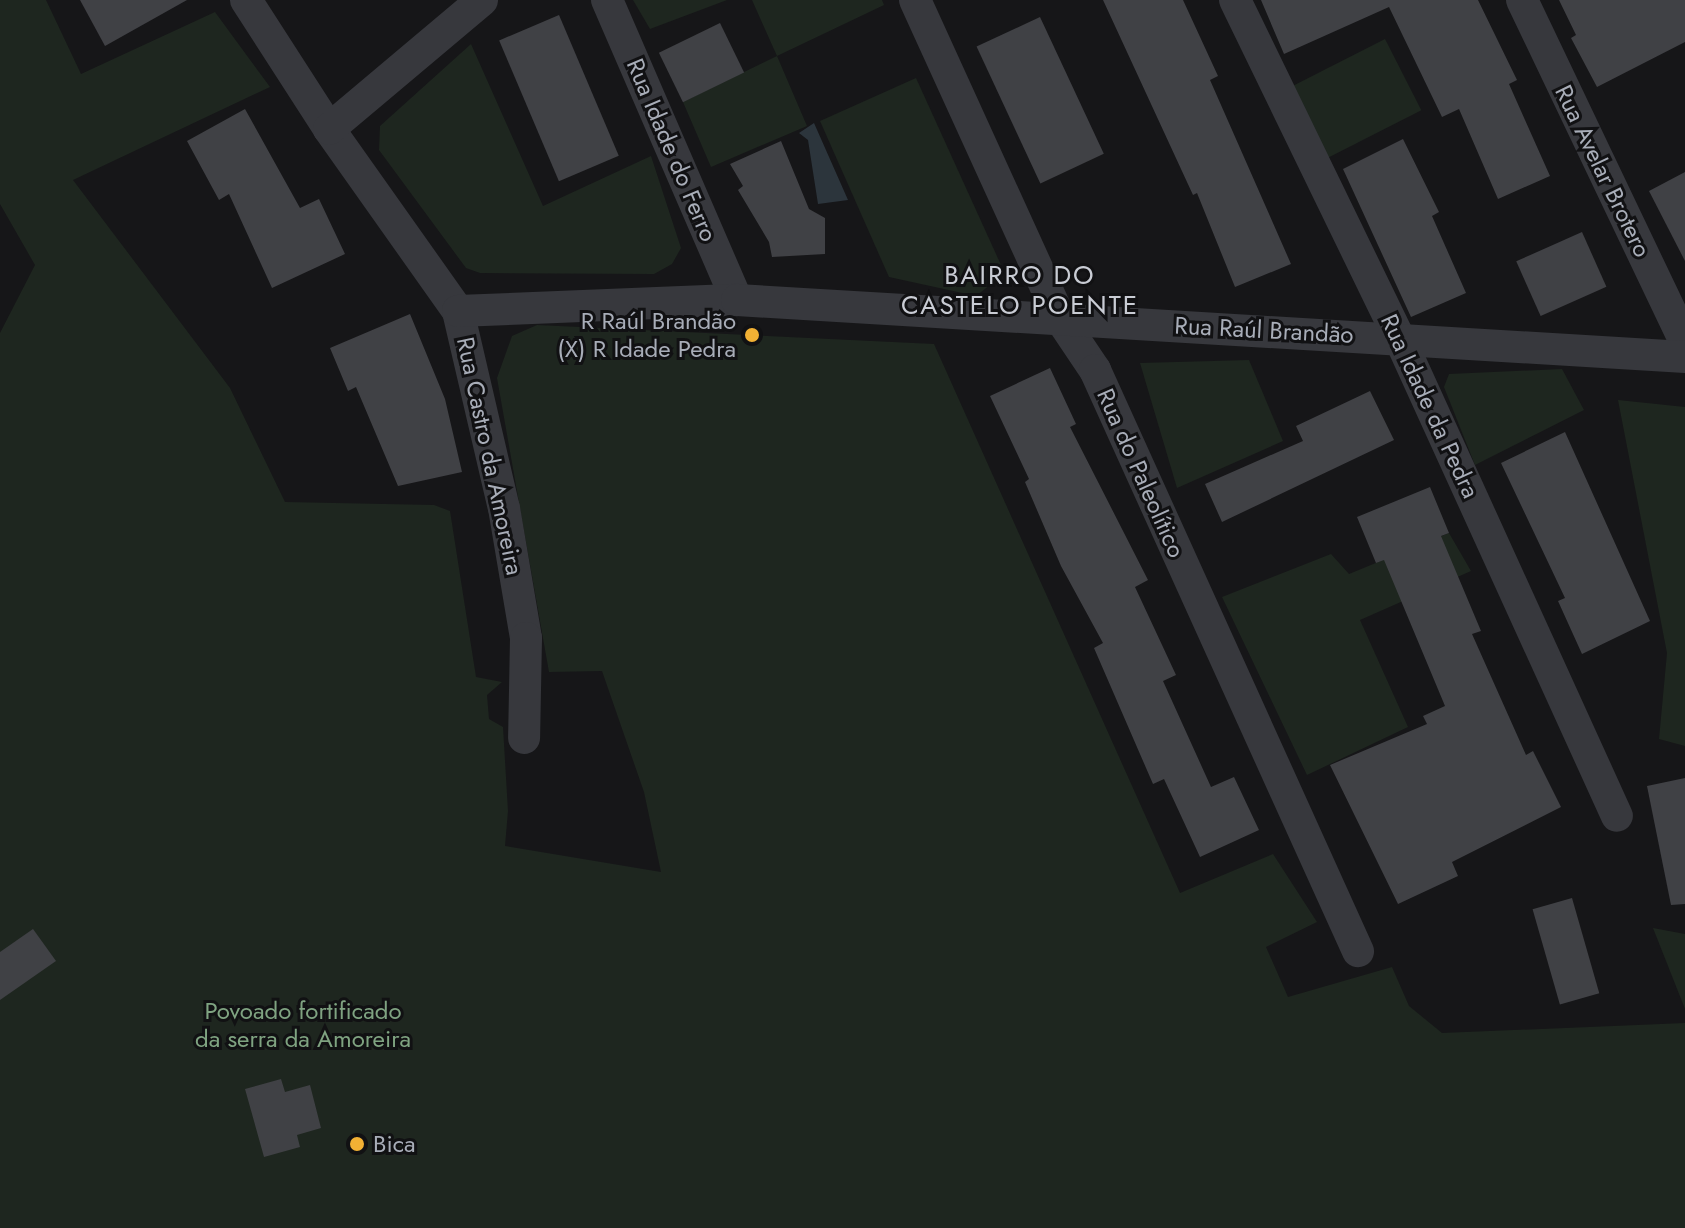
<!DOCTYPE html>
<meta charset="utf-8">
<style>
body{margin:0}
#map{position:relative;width:1685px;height:1228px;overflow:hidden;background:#161618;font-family:Jost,sans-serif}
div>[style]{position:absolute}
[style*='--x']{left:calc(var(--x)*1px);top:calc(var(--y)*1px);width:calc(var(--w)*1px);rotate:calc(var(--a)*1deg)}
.green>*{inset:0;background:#1e261f;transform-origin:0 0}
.water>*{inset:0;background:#2c353c}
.building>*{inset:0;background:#404145;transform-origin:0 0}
.street>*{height:32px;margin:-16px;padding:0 16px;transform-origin:16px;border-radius:16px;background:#37383d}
.dots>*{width:22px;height:22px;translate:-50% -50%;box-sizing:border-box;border:4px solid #111113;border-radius:50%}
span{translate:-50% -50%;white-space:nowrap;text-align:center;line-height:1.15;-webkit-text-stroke:6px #111113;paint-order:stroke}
.street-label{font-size:24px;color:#a8adb8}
.poi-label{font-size:24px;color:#a8adb8}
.right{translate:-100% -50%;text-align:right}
.left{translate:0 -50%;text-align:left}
.park-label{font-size:24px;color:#7fa381}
.neighbourhood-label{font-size:26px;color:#c9ccd4;letter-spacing:2px}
</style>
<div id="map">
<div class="green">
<i style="clip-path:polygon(0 0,46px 0,81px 74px,215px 12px,270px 87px,73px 180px,230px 388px,285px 502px,434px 505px,450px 511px,476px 677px,502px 682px,487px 695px,489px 719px,503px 727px,508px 811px,505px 846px,661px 872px,644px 792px,602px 671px,549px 672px,497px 378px,512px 336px,537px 325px,934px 344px,1180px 893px,1273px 854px,1317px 922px,1266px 947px,1288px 997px,1392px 967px,1409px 1006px,1442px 1033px,1685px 1023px,1685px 1228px,0 1228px,0 333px,35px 265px,0 204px)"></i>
<i style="clip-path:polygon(633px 0,727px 0,650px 29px)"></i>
<i style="clip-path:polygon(752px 0,882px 0,884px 5px,777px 56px,807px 126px,711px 167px,683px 102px,777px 56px)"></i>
<i style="left:1385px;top:39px;width:80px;height:107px;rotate:63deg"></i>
<i style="clip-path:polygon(471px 44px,543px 206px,651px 156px,681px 248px,672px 264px,654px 274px,480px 273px,466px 268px,379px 150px,380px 126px)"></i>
<i style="clip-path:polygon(916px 78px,1001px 265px,995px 281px,976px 296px,889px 277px,820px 121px)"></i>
<i style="clip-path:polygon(1249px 360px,1283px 441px,1177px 488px,1140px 363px)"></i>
<i style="clip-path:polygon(1562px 369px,1584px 410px,1475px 465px,1444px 387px,1449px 374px)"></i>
<i style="clip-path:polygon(1618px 400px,1685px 407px,1685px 746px,1659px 739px,1667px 653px)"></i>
<i style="clip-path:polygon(1449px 533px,1471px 571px,1360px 620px,1408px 727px,1307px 775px,1222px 597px,1331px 554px,1349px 574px)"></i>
<i style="clip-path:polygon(1653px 928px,1685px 934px,1685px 1009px)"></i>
</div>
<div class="water">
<i style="clip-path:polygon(814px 123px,848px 200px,818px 204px,808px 140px,799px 133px)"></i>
</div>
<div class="building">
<i style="clip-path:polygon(80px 0,187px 0,105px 46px)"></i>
<i style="clip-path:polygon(1103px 0,1183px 0,1218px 76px,1210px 80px,1291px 264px,1235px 287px,1197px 193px,1193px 195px)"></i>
<i style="clip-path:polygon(1261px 0,1478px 0,1517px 80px,1509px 84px,1550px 176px,1498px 199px,1459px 109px,1442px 117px,1389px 7px,1284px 54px)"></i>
<i style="clip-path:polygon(1559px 0,1685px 0,1685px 42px,1597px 87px,1571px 38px,1576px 35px)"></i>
<i style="left:559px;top:15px;width:153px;height:65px;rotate:67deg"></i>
<i style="left:1040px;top:17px;width:151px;height:70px;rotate:65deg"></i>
<i style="left:720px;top:23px;width:55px;height:68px;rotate:64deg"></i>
<i style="clip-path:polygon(245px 109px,300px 208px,319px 199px,345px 254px,272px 288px,229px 194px,219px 200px,187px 141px)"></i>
<i style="clip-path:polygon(1403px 139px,1439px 212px,1432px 216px,1466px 293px,1411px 317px,1343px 169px)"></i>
<i style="clip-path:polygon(781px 141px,809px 209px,825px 218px,825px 254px,772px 257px,769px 242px,738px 190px,743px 186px,730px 164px)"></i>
<i style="clip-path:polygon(1685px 172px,1685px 261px,1649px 191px)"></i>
<i style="left:1582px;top:232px;width:60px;height:72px;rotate:66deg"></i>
<i style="clip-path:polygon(410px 314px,445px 399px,462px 472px,398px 486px,356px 387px,348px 391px,330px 348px)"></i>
<i style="clip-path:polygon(1050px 368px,1076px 424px,1070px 427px,1148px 580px,1135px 587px,1176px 675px,1163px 681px,1211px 787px,1234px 777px,1259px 830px,1200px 857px,1164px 779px,1153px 784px,1094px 648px,1103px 643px,1061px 566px,1025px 482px,1029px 479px,990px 396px)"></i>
<i style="clip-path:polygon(1370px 391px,1394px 440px,1222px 522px,1205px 484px,1303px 441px,1296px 426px)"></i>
<i style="clip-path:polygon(1565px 432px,1650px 621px,1582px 654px,1558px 601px,1565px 598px,1501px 463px)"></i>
<i style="clip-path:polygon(1430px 487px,1449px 533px,1441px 536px,1481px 631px,1472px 634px,1526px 755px,1533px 751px,1561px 807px,1452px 862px,1458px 876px,1398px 904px,1330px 765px,1427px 724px,1423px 716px,1445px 706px,1384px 560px,1376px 563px,1357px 517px)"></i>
<i style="clip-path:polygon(1685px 778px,1685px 904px,1671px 905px,1647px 786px)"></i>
<i style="left:1572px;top:898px;width:99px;height:41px;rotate:74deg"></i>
<i style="clip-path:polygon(33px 929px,56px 961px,0 1000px,0 952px)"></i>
<i style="clip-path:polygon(281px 1079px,285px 1092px,310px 1085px,321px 1128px,297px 1135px,300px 1147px,264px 1157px,245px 1089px)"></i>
</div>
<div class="street">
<i style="--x:246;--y:0;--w:153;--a:57.2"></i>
<i style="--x:329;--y:129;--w:223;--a:54.7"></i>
<i style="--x:458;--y:311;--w:202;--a:76.9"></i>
<i style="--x:504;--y:508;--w:132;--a:80.4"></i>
<i style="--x:526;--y:638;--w:100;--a:91.1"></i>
<i style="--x:607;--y:0;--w:327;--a:66.6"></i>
<i style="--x:915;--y:0;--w:349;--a:65.5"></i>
<i style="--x:1060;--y:318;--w:63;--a:56.1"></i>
<i style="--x:1095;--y:370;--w:638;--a:65.65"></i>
<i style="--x:1235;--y:0;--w:375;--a:64.1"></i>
<i style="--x:1399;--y:337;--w:526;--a:65.53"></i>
<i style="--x:1522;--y:0;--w:379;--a:64.5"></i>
<i style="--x:329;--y:129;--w:200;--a:-40.1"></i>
<i style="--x:458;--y:311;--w:279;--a:-2.3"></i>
<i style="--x:737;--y:300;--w:950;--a:3.44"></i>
</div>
<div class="dots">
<i style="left:752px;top:335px;background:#f2b134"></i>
<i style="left:357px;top:1144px;background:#f2b134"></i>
</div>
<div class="street-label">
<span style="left:672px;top:150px;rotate:67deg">Rua Idade do Ferro</span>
<span style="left:1603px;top:171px;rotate:64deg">Rua Avelar Brotero</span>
<span style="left:1264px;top:330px;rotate:3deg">Rua Raúl Brandão</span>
<span style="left:1430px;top:406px;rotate:65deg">Rua Idade da Pedra</span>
<span style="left:490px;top:456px;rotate:78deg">Rua Castro da Amoreira</span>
<span style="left:1141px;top:473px;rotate:66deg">Rua do Paleolítico</span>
</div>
<div class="poi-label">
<span class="right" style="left:736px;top:335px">R Raúl Brandão<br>(X) R Idade Pedra</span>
<span class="left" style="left:373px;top:1144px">Bica</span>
</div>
<div class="park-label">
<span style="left:303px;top:1025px">Povoado fortificado<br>da serra da Amoreira</span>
</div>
<div class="neighbourhood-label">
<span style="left:1020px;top:291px">BAIRRO DO<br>CASTELO POENTE</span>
</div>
</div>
